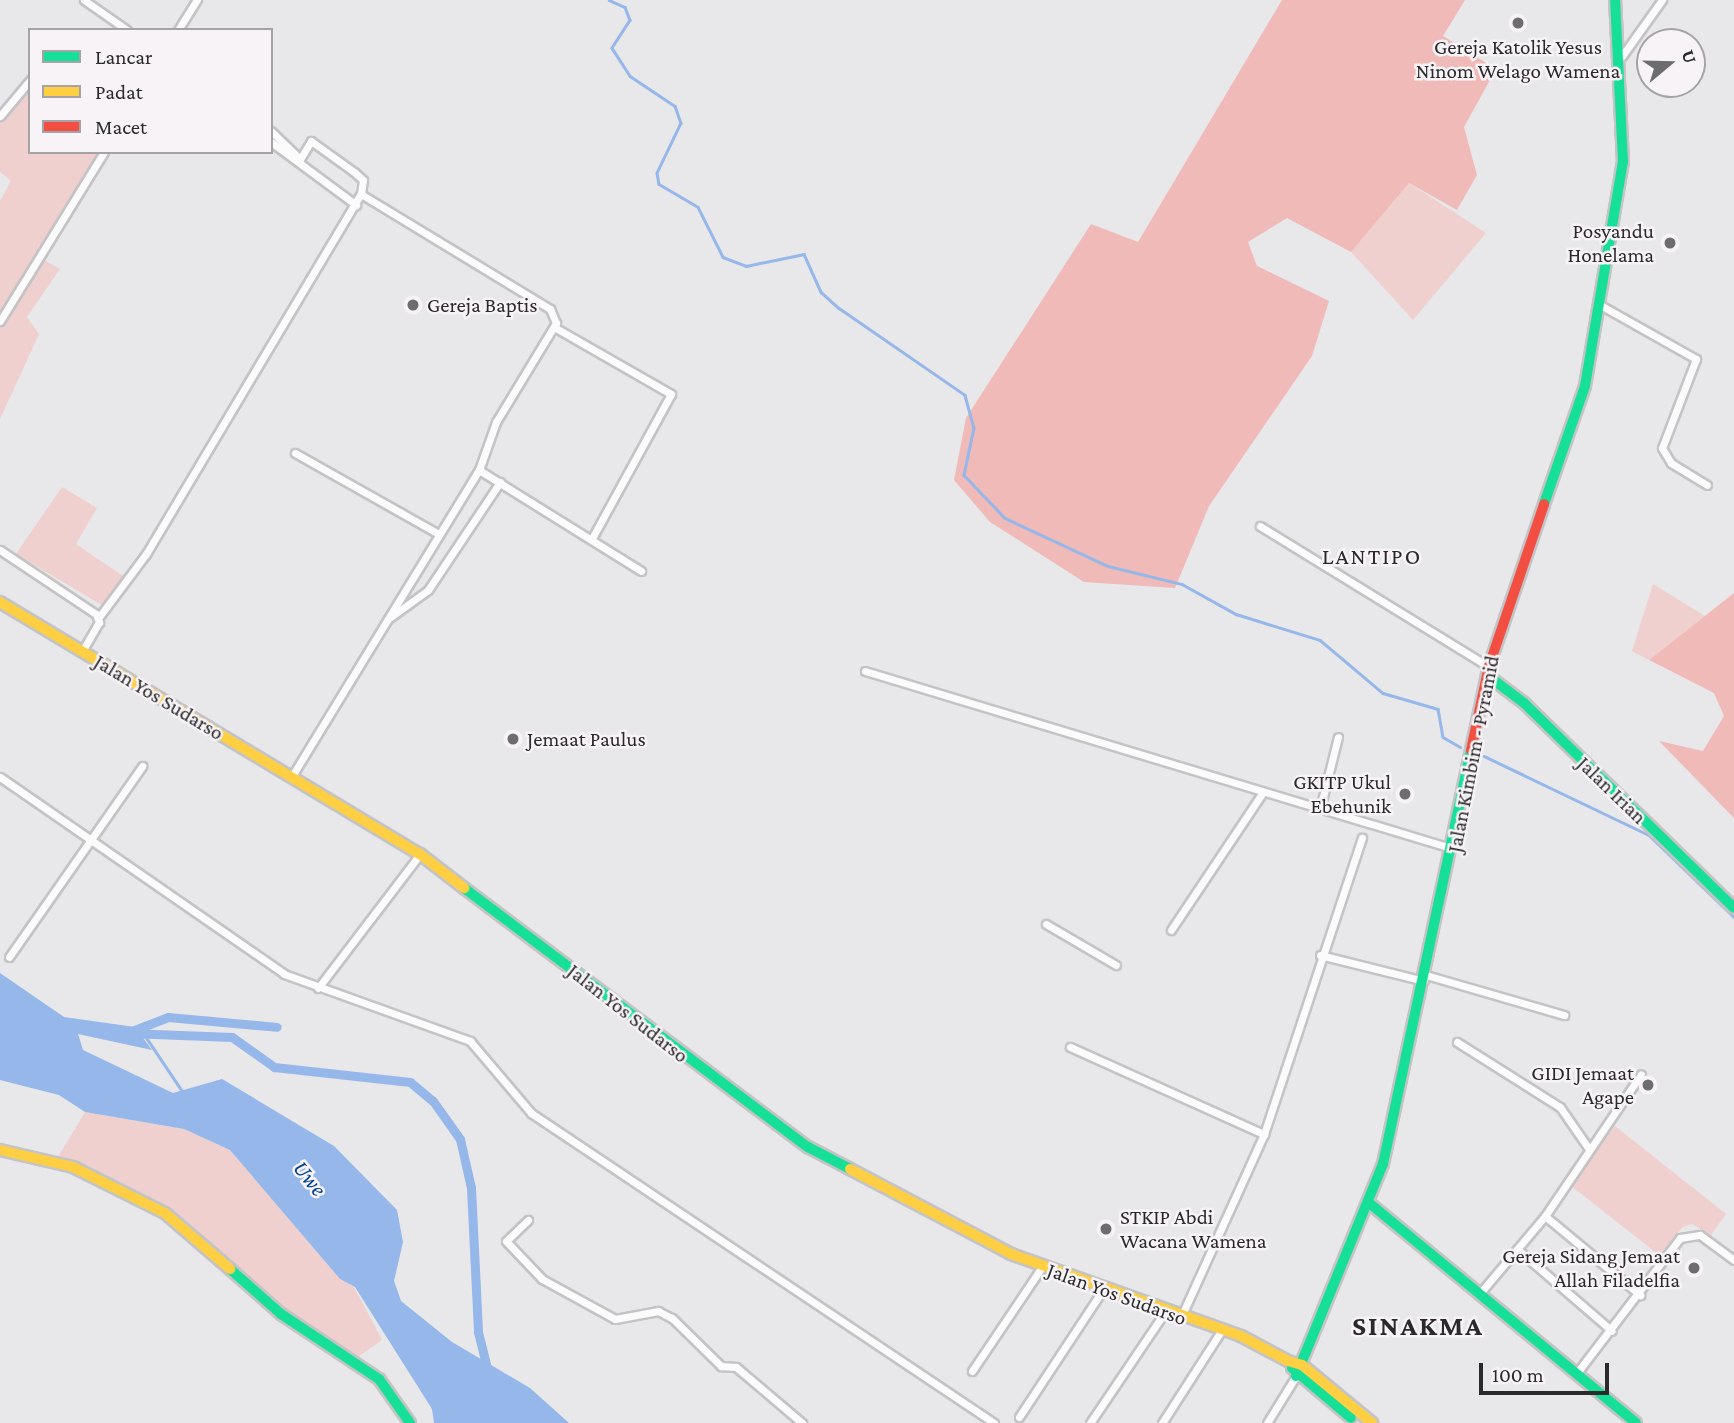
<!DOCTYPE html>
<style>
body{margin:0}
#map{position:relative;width:1734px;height:1423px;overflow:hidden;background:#e8e7e9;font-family:"Crimson Pro",serif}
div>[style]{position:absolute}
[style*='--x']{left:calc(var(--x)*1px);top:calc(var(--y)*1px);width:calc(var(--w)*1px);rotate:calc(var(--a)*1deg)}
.green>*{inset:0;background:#efd0cf}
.forest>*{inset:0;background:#f0bab9}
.water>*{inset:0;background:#95b7ea}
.stream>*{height:2.5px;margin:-1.25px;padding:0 1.25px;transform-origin:1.25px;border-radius:1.25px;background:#95b7ea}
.canal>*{height:9px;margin:-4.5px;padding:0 4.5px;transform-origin:4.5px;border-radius:4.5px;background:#95b7ea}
.roads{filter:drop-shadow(2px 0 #c4c3c5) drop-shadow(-2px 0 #c4c3c5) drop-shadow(0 2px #c4c3c5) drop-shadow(0 -2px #c4c3c5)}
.street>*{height:7px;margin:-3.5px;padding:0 3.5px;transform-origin:3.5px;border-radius:3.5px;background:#fcfbfc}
.fast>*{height:10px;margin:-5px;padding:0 5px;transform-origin:5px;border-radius:5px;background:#16e098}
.slow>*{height:10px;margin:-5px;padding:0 5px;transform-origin:5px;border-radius:5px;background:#ffcf43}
.jam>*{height:10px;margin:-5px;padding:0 5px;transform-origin:5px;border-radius:5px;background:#f24e42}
.dots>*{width:19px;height:19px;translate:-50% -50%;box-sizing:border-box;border:4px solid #f7f3f7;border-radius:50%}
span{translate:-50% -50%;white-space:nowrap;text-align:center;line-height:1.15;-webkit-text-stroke:5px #f7f3f7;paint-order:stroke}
.poi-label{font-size:21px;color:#2b2a2b}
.right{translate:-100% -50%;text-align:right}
.left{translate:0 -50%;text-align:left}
.street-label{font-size:21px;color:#2b2a2b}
.neighbourhood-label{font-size:23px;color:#2b2a2b;letter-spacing:2px}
.water-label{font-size:23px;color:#004192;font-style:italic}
.district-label{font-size:28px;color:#2b2a2b;font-weight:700;letter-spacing:2px}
.legend{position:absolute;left:28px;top:28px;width:245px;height:126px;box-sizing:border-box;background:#f7f3f7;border:2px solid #a5a3a5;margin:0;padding:9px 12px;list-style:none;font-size:21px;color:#2b2a2b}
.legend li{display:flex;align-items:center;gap:14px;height:35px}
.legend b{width:35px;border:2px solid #a5a3a5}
.north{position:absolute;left:1636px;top:28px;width:70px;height:70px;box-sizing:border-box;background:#f7f3f7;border:2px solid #a5a3a5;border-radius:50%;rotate:71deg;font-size:19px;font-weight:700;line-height:28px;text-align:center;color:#2b2a2b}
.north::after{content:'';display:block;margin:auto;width:24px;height:32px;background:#6d6c6e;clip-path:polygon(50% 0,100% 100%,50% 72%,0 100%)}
.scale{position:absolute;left:1479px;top:1363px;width:130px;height:32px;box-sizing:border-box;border:4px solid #2b2a2b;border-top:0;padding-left:9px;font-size:21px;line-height:24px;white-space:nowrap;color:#2b2a2b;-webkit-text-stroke:5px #f7f3f7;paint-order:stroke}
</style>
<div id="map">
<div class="green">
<i style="clip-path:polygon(30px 80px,30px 152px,105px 152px,42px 259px,60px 269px,27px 317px,39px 334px,0 419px,0 201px,11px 181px,0 172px,0 116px)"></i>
<i style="clip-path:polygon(1409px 183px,1486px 233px,1413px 320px,1351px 252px)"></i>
<i style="clip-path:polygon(62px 487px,97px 508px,76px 544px,123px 576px,105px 607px,16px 554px)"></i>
<i style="clip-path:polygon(1653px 584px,1705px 616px,1649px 660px,1632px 651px)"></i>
<i style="clip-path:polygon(85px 1112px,184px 1129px,230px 1150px,340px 1279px,354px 1287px,382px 1340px,355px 1359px,293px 1323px,130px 1192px,58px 1157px)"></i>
<i style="clip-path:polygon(1615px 1126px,1726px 1214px,1711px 1235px,1692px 1224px,1683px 1227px,1659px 1255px,1570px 1185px)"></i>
</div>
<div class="forest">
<i style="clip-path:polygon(1282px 0,1465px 0,1443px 36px,1496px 69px,1464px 127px,1477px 175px,1457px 210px,1409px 183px,1351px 252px,1287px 218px,1248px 242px,1257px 266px,1329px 301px,1312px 356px,1209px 506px,1175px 588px,1084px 582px,990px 522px,954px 480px,966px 418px,1091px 224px,1138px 242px)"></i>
<i style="clip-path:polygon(1734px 593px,1734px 818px,1659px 741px,1703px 751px,1724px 716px,1714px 693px,1649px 660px)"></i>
</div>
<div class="water">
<i style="clip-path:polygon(0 973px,64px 1017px,135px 1027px,152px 1050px,78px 1034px,83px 1050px,173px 1093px,222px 1079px,334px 1146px,397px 1210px,403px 1242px,394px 1281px,401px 1301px,452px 1342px,530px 1388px,569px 1423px,434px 1423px,432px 1409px,355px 1287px,340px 1279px,230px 1150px,184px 1129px,85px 1112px,59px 1095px,0 1080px)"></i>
</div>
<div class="stream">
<i style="--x:609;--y:0;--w:17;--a:24"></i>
<i style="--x:625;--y:7;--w:14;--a:69"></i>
<i style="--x:630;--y:20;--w:33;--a:123"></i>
<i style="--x:612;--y:48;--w:33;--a:57"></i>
<i style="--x:630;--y:76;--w:54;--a:33.7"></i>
<i style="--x:675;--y:106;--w:18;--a:71"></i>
<i style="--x:681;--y:123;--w:55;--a:115.6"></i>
<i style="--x:657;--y:173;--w:11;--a:80"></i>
<i style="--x:659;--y:184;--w:45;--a:30.5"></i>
<i style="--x:698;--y:207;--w:56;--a:63.4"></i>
<i style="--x:723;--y:257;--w:25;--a:21"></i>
<i style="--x:746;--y:266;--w:59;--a:-11.7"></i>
<i style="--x:804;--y:254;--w:42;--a:65.9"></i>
<i style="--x:821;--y:292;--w:24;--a:42"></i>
<i style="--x:839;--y:308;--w:153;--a:34.6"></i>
<i style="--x:965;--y:395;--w:34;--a:75"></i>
<i style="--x:974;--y:428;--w:48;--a:102"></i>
<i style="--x:964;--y:475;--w:59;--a:46.4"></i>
<i style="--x:1005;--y:518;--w:114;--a:25"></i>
<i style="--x:1108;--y:566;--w:76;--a:13.7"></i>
<i style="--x:1182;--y:584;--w:62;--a:29.1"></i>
<i style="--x:1236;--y:614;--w:88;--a:17.2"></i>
<i style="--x:1320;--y:640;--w:82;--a:40.1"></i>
<i style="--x:1383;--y:693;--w:57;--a:16.2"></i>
<i style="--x:1438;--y:709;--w:28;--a:80"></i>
<i style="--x:1443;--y:737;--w:20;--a:30"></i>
<i style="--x:1484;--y:756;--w:183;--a:25.6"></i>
<i style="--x:1649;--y:835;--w:118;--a:44"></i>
<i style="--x:146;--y:1037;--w:66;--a:56.1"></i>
</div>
<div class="canal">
<i style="--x:129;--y:1032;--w:42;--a:-21"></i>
<i style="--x:168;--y:1017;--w:109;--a:5.2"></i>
<i style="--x:129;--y:1033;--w:103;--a:2.2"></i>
<i style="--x:232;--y:1037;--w:52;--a:35.5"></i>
<i style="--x:274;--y:1067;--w:137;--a:6.3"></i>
<i style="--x:410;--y:1082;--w:30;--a:40"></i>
<i style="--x:433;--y:1101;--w:47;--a:54.6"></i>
<i style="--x:460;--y:1139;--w:50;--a:77.3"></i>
<i style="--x:471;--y:1188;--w:144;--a:87.2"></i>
<i style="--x:478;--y:1332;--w:38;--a:76"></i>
</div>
<div class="roads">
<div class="street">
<i style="--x:84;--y:0;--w:52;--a:34.9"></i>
<i style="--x:178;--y:30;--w:36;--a:-58"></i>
<i style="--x:1622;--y:56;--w:69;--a:-54.5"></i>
<i style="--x:0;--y:116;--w:47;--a:-50.2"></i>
<i style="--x:271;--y:142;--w:106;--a:36.5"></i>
<i style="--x:1602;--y:306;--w:108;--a:29.4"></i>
<i style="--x:1696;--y:359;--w:95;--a:110.9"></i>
<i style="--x:1662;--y:448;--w:17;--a:59"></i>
<i style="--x:1671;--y:463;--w:42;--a:31.4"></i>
<i style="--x:0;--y:321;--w:198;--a:-58.4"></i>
<i style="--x:554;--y:327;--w:135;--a:29.8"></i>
<i style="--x:671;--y:394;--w:164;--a:118.7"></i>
<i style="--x:295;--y:453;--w:165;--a:29.4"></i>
<i style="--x:479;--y:470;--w:191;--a:31.9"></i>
<i style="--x:1260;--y:526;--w:268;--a:31.6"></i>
<i style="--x:0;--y:550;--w:115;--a:33.7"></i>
<i style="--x:96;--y:614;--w:9;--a:69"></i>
<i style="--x:99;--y:622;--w:34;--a:120"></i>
<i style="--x:99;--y:617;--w:79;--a:-53.3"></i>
<i style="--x:146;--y:554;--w:419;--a:-59.2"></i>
<i style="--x:361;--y:194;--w:14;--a:-82"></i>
<i style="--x:363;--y:180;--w:12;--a:-138"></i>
<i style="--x:354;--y:172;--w:53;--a:-144.2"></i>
<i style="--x:311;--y:141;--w:21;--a:121"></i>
<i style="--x:300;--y:159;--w:40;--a:-136"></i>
<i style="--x:388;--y:619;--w:49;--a:-35.9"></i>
<i style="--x:428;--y:590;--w:130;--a:-56.3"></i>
<i style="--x:865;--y:671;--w:612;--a:16.81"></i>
<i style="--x:292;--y:776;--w:359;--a:-58.6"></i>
<i style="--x:479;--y:470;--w:51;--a:-70.5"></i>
<i style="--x:496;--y:422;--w:116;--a:-58.8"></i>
<i style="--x:556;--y:323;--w:15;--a:-113"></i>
<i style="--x:550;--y:309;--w:221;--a:-148.7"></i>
<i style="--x:0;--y:777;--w:346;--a:34.7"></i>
<i style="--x:284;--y:974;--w:198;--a:19.8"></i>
<i style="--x:470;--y:1041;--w:94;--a:49.7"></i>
<i style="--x:531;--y:1113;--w:557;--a:33.8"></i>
<i style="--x:1320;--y:809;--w:74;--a:-76"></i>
<i style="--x:1046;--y:924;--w:81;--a:30.4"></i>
<i style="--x:1171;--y:930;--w:166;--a:-56.3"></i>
<i style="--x:1320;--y:955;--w:107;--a:14"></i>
<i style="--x:9;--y:957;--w:233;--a:-55.1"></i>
<i style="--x:1426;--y:975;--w:144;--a:16.2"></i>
<i style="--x:318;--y:988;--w:168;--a:-52.7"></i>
<i style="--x:1457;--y:1042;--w:122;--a:32.3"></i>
<i style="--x:1560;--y:1107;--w:51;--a:55.4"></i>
<i style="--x:1070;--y:1047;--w:213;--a:24.2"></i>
<i style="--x:1545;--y:1216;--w:124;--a:39.7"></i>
<i style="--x:528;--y:1220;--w:30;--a:136"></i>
<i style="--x:506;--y:1241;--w:52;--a:46.5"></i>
<i style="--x:542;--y:1279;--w:83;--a:28.7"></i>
<i style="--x:615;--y:1319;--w:44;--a:-10.5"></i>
<i style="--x:658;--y:1311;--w:16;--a:27"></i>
<i style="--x:672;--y:1318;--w:69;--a:44.4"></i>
<i style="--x:721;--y:1366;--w:15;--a:4"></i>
<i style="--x:736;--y:1367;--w:87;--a:40.3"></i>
<i style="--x:1517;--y:1249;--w:125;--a:40.8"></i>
<i style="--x:1481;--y:1292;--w:99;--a:-49.9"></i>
<i style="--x:1545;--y:1216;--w:171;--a:-55.9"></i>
<i style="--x:1181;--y:1317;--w:201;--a:-65.6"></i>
<i style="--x:1264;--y:1134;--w:312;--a:-71.7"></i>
<i style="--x:972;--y:1371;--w:125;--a:-56.1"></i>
<i style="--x:1576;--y:1374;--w:171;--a:-52.6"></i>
<i style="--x:1680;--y:1238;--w:20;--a:-9"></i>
<i style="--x:1700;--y:1235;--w:42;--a:36.3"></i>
<i style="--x:1019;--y:1417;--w:151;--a:-56.6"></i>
<i style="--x:1090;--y:1423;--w:134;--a:-56"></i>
<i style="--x:1162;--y:1423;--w:109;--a:-57.3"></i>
<i style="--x:1267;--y:1423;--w:55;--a:-58.3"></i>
</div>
<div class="fast">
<i style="--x:1544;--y:504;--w:125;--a:-70.8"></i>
<i style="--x:1585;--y:386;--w:227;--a:-80.4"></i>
<i style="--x:1623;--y:162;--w:162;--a:-92.8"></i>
<i style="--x:1487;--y:675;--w:46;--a:37.1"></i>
<i style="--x:1524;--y:703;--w:293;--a:44.3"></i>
<i style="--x:464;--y:888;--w:431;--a:37"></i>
<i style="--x:808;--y:1147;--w:47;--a:27.6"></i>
<i style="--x:1368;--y:1202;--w:347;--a:39.5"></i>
<i style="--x:230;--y:1269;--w:68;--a:41.4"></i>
<i style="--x:281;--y:1314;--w:118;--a:33.6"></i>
<i style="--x:379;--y:1379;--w:54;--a:54.8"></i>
<i style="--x:1292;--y:1368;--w:77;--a:40.3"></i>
<i style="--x:1296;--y:1376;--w:229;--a:-67.7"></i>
<i style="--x:1383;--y:1164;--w:423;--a:-78"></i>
</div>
<div class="slow">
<i style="--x:0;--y:602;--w:490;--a:31"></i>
<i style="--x:420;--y:854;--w:56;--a:37.7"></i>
<i style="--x:0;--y:1150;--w:75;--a:13.1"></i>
<i style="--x:73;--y:1167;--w:103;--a:26.6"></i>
<i style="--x:165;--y:1213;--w:86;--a:40.7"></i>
<i style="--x:850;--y:1169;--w:182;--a:27.8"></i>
<i style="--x:1011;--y:1254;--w:244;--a:19.6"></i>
<i style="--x:1241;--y:1336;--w:53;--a:28"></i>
<i style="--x:1288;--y:1361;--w:15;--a:16"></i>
<i style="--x:1302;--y:1365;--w:91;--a:39.6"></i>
</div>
<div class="jam">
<i style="--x:1471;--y:750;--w:86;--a:-77.9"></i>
<i style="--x:1489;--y:666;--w:171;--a:-71.2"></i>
</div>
</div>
<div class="dots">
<i style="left:1518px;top:23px;background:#6d6c6e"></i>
<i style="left:1670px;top:243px;background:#6d6c6e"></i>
<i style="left:413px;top:305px;background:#6d6c6e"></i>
<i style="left:513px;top:739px;background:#6d6c6e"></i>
<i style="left:1405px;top:794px;background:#6d6c6e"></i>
<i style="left:1648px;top:1085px;background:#6d6c6e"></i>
<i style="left:1106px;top:1229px;background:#6d6c6e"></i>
<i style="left:1694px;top:1268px;background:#6d6c6e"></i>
</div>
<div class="poi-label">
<span style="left:1518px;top:59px">Gereja Katolik Yesus<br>Ninom Welago Wamena</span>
<span class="right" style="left:1654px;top:243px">Posyandu<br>Honelama</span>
<span class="left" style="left:427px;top:305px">Gereja Baptis</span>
<span class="left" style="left:527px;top:739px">Jemaat Paulus</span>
<span class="right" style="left:1391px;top:794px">GKITP Ukul<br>Ebehunik</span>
<span class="right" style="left:1634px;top:1085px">GIDI Jemaat<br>Agape</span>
<span class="left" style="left:1120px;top:1229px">STKIP Abdi<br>Wacana Wamena</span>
<span class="right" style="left:1680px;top:1268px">Gereja Sidang Jemaat<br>Allah Filadelfia</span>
</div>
<div class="street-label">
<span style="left:159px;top:697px;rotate:31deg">Jalan Yos Sudarso</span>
<span style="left:1473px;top:754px;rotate:-79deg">Jalan Kimbim - Pyramid</span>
<span style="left:1612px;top:790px;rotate:44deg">Jalan Irian</span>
<span style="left:628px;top:1013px;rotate:38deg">Jalan Yos Sudarso</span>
<span style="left:1117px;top:1294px;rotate:20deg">Jalan Yos Sudarso</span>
</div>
<div class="neighbourhood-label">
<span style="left:1372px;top:556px">LANTIPO</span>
</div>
<div class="water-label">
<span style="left:310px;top:1178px;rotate:51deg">Uwe</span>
</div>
<div class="district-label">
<span style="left:1418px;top:1326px">SINAKMA</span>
</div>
<ul class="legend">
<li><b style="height:9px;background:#16e098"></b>Lancar</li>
<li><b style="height:9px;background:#ffcf43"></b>Padat</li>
<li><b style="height:9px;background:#f24e42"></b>Macet</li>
</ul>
<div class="north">U</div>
<div class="scale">100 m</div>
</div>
